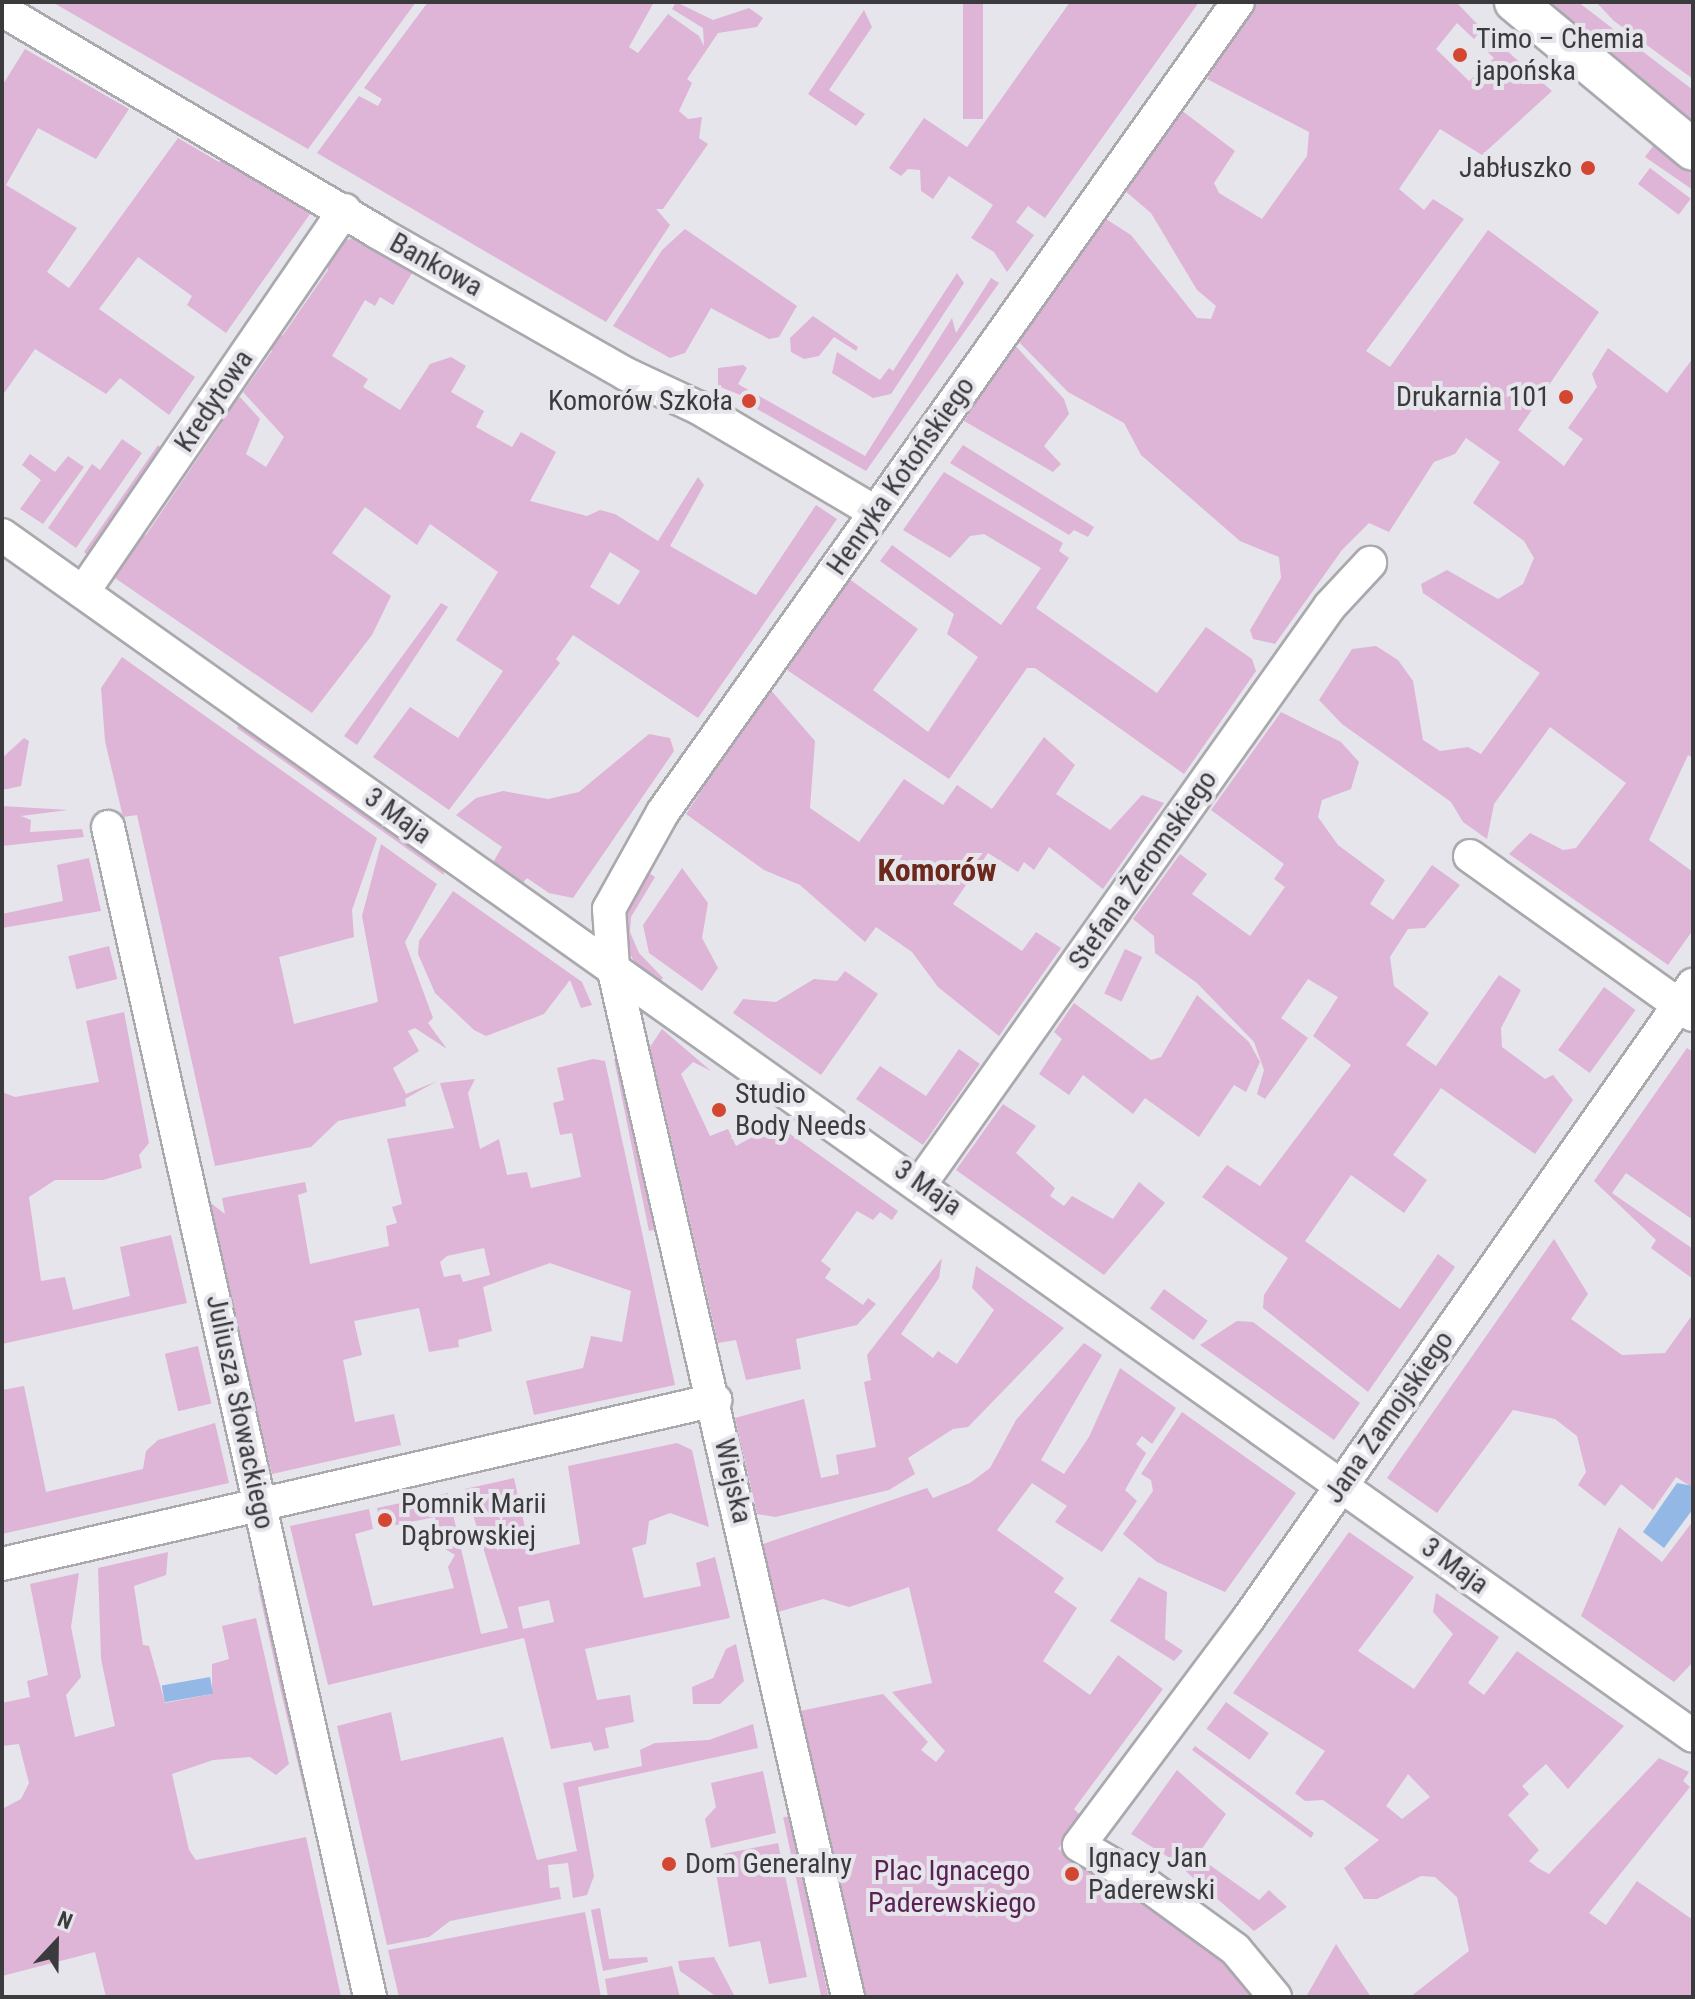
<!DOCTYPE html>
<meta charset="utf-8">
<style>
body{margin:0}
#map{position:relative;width:1695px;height:1999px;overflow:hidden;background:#e6e5eb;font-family:"Roboto Condensed",sans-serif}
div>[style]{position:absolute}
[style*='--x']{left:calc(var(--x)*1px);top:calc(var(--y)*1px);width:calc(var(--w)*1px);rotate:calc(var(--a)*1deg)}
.green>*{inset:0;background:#deb4d7;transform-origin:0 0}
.water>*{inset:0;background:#93b8e5;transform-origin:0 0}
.roads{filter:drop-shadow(2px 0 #a9a9ae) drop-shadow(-2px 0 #a9a9ae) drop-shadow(0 2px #a9a9ae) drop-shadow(0 -2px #a9a9ae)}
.minor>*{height:32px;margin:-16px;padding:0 16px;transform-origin:16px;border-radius:16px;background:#fff}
.tertiary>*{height:40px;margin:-20px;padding:0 20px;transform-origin:20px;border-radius:20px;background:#fff}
.dots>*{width:22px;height:22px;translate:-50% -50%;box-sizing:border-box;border:4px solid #e6e5eb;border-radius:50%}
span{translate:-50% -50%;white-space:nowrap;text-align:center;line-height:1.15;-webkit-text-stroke:8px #e6e5eb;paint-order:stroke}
.poi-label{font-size:28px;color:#3b3b3d}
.left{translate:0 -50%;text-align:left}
.right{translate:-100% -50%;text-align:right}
.street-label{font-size:28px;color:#3b3b3d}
.park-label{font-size:28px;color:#5a2254}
.quarter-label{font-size:32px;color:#6c281d;font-weight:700}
.frame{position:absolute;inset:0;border:4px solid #3b3b3d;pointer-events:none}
.north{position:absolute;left:16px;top:1903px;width:80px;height:80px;-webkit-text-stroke:6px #e6e5eb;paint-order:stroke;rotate:22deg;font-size:22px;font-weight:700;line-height:32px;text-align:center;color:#3b3b3d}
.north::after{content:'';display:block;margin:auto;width:28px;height:36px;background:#3b3b3d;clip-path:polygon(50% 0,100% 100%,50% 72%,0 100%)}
</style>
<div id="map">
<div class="green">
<i style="clip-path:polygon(52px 2px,416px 2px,308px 149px)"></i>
<i style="clip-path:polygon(428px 2px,654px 2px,629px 47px,638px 53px,668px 14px,699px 36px,704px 46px,703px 28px,672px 9px,676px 2px,713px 20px,749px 8px,763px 18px,757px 27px,718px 33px,687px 79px,692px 83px,679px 111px,688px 119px,702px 117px,699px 138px,708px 144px,663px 209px,656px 209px,670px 225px,606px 322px,317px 153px,359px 96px,378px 106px,382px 99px,364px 88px)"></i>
<i style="left:963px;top:2px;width:20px;height:117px"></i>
<i style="clip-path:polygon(1070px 2px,1199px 2px,1045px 218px,1028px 206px,1016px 222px,1034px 235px,1007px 272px,994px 252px,971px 238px,993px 205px,949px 176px,933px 199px,921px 191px,920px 170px,908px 169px,901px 176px,889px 168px,924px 118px,967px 147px)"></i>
<i style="clip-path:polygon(1258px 2px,1456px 2px,1482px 29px,1474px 39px,1457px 23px,1436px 49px,1469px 81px,1494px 58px,1478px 43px,1487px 33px,1552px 91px,1482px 155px,1440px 129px,1399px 189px,1424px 210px,1433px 199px,1464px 219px,1366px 351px,1390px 367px,1488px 230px,1599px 312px,1518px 430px,1564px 466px,1583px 439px,1568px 428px,1597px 387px,1592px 374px,1608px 348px,1667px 393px,1693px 358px,1693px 758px,1688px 755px,1649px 840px,1693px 872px,1693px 930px,1668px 965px,1509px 854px,1530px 833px,1563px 850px,1576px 848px,1626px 783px,1550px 727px,1494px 804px,1487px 839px,1463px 822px,1451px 802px,1342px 724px,1319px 700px,1352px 649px,1376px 646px,1398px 660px,1413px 681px,1423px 740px,1440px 751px,1468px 747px,1481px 754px,1540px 673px,1423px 593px,1421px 584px,1447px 570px,1498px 599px,1523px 584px,1534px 558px,1524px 541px,1473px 503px,1500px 462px,1466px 438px,1455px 454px,1434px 462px,1389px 532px,1369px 523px,1342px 550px,1275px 644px,1253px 639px,1250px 630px,1281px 578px,1279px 557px,1240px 541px,1141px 455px,1124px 423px,1068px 392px,1017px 340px,1106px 219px,1131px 235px,1197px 318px,1211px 319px,1216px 306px,1197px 290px,1151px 213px,1124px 190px,1181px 110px,1235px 151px,1214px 183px,1219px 193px,1262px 219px,1307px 156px,1309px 132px,1207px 79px)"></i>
<i style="clip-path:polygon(1537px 2px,1578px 2px,1693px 90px,1693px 130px)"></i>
<i style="clip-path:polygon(1596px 2px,1693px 2px,1693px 79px,1614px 21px)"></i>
<i style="clip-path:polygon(864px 10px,872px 27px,829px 90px,865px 114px,856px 126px,808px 94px)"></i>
<i style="clip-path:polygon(25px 49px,129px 109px,96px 159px,38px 128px,6px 185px,77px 228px,47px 272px,69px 288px,178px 138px,219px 162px,227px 149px,310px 214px,226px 333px,187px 305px,192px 296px,138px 257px,99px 309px,195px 377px,169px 415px,120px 378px,106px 394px,35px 349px,2px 396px,2px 86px)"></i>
<i style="clip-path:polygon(1656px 142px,1693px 171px,1693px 190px,1645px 157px)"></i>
<i style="left:1650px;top:168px;width:51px;height:20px;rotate:37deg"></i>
<i style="clip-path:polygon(685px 229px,797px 306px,779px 337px,769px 339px,711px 308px,685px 353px,670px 358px,613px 326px,662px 250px)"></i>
<i style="clip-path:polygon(evenodd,359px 236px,357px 241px,412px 273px,393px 305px,380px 297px,375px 306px,365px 300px,332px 356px,368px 379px,363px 387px,400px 410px,430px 364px,451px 357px,466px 366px,451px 392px,484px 411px,476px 427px,512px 447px,521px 432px,556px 452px,530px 501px,587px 516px,600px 510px,615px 514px,658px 541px,698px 477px,704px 485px,670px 546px,756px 595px,816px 505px,837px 519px,698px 718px,573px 635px,556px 659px,560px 663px,449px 810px,373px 757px,410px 707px,458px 738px,503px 671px,456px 640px,498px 572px,430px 524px,417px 545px,365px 507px,332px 553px,391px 596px,372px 635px,312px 713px,112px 576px,133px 538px,146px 535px,221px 424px,223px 406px,240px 397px,260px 419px,246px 454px,266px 467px,284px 437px,243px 392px,272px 351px,268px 341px,283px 335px,328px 270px,327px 258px,341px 242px,359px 236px,610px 552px,640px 571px,619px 605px,590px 587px,610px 552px)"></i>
<i style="clip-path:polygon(957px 273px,964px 283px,891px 394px,873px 398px,832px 373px,837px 352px,880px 380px,889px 368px,893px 371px)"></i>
<i style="clip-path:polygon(991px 278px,999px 283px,866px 471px,757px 409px,760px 403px,718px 386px,718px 368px,743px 365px,747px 368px,738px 384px,865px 456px,952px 318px,956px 333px)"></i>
<i style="clip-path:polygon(813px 316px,858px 347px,856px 351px,834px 337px,819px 356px,804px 359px,791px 352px,790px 338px)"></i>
<i style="clip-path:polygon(1014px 344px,1064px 399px,1069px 414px,1044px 446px,1061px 464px,1053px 472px,964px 421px)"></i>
<i style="clip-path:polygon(122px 439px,142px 453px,76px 548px,48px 528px,92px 464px,100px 470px)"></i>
<i style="clip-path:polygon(158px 445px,163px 451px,89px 556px,84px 552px)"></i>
<i style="clip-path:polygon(963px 445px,1094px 527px,1088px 537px,1074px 530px,1069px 535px,950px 463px)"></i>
<i style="clip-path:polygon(30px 454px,55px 472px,68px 456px,84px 467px,43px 524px,20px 509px,41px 480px,22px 465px)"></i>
<i style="clip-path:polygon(944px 472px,1063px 543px,1059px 551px,1069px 558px,1036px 608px,1157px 693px,1206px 627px,1252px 659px,1256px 671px,1184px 774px,1035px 668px,1027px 668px,949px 779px,787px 670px,848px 578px,918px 629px,873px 690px,928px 732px,978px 657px,947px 634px,954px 614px,880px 561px,892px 545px,1001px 625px,1041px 568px,984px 534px,970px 536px,950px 558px,903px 530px)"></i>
<i style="clip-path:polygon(441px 603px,448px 607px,357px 745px,344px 736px)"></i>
<i style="clip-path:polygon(122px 657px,377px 838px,352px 910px,354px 937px,279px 957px,294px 1024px,378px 1002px,362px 916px,381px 844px,437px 884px,405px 942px,433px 1018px,428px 1023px,447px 1049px,415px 1028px,408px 1031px,419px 1051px,393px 1068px,406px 1094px,437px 1081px,405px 1099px,406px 1106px,338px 1121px,311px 1147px,215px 1166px,137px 815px,123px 817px,105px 741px,101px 688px)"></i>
<i style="clip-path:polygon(769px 688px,815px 741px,810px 808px,859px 842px,904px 779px,943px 805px,957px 785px,992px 809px,1044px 737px,1075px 765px,1056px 794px,1110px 830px,1142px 795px,1164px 803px,1103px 889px,1049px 847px,1034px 870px,1024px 862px,1018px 872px,988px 853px,953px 904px,1022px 951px,1036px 932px,1061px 948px,999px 1036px,938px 987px,912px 952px,876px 927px,865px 942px,800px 885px,764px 870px,686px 814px)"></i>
<i style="clip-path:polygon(1281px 712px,1341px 742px,1359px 762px,1351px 789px,1322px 800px,1318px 817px,1338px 845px,1385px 880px,1370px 904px,1393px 920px,1432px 865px,1460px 885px,1425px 928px,1408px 929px,1390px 957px,1394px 986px,1429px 1013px,1406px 1045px,1436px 1066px,1499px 975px,1521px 990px,1501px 1028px,1502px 1047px,1545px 1079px,1553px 1075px,1573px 1100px,1535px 1154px,1441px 1088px,1393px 1155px,1427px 1180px,1404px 1213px,1351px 1175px,1305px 1241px,1400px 1309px,1438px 1254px,1455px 1267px,1368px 1392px,1263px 1308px,1264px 1295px,1288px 1258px,1202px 1197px,1227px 1165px,1260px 1186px,1351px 1065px,1313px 1036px,1338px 997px,1308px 979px,1281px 1018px,1308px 1038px,1265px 1099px,1257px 1094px,1264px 1070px,1254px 1042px,1197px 983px,1155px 953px,1154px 936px,1133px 919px,1180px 854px,1207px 874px,1192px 894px,1250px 936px,1285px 887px,1274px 879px,1284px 864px,1211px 810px)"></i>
<i style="clip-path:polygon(241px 722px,443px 864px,444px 875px,237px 728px)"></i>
<i style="clip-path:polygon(649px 734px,670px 738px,674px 751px,573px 898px,549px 893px,527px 878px,521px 885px,492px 864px,502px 847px,456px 815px,476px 798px,503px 791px,548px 799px,579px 792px)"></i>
<i style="clip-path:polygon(24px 738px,29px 741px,21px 786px,2px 790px,2px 758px)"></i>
<i style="clip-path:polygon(2px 806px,68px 810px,21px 816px,31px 820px,30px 832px,82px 829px,84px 837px,2px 846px)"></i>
<i style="clip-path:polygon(89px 858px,101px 911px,2px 928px,2px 914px,63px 901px,57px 865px)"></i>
<i style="clip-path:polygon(682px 868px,708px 903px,702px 938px,718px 968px,702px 991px,649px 953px,643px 925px)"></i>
<i style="clip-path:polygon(644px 870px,655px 877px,631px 917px,630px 932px,639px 953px,663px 978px,659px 983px,637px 969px,626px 944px,624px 912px)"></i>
<i style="clip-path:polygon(453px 891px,582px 982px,592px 1005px,581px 1008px,570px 980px,544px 1014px,486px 1036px,474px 1030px,435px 993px,418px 954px,419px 941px)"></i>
<i style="left:109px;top:946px;width:34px;height:42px;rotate:76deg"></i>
<i style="left:1125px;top:949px;width:19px;height:49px;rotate:25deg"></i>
<i style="clip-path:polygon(845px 971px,878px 994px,821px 1075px,733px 1013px,743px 999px,776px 1002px,814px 979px,837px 981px)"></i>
<i style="left:1604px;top:987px;width:39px;height:78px;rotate:36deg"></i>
<i style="clip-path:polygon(1197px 995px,1249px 1042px,1260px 1062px,1246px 1092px,1234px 1085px,1199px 1137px,1145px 1098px,1133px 1114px,1083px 1075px,1069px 1095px,1039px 1074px,1062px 1039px,1054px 1032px,1074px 1003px,1151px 1060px,1161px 1057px)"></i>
<i style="clip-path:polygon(124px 1012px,149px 1143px,139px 1155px,142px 1168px,103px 1180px,55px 1180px,29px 1197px,41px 1281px,65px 1277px,73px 1310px,130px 1296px,120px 1247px,171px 1235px,187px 1303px,2px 1344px,2px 1092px,15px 1097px,99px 1082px,86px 1021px)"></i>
<i style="clip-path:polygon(662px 1029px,711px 1071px,693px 1062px,681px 1074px,710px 1136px,728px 1129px,736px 1146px,776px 1124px,898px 1211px,892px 1220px,880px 1212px,873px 1220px,857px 1211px,821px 1261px,831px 1269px,825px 1278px,863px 1305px,868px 1298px,876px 1304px,857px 1325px,796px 1339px,801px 1369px,746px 1380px,736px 1340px,718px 1343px,650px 1047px)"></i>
<i style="clip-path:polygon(1687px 1048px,1693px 1052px,1693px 1220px,1626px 1173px,1612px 1193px,1693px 1249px,1693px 1279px,1651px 1248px,1656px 1240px,1594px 1181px)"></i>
<i style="clip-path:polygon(959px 1049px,980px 1064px,923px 1145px,856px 1099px,880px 1066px,926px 1096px)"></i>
<i style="clip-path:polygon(619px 1058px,658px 1229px,649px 1231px,614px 1059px)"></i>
<i style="clip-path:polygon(evenodd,593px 1059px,605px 1061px,675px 1385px,534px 1415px,526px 1381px,583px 1368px,591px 1336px,622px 1342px,631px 1291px,550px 1263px,483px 1287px,492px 1331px,458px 1340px,459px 1347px,429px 1352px,419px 1308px,354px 1321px,362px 1355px,343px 1360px,355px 1422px,394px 1414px,401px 1445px,272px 1474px,208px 1201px,225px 1214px,222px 1198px,305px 1182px,307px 1192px,298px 1195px,310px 1264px,389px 1246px,386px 1226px,397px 1223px,392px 1207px,402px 1204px,387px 1139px,454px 1128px,440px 1083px,475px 1079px,468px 1093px,480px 1149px,499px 1139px,507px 1175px,527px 1172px,531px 1188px,581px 1177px,572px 1133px,560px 1135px,553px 1103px,564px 1100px,557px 1068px,593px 1059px,484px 1248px,490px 1275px,463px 1282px,460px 1274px,444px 1277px,440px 1262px,447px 1256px,484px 1248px)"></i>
<i style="clip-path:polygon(1003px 1104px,1036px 1126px,1016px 1153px,1055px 1188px,1050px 1196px,1064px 1206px,1072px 1196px,1113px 1219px,1139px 1182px,1165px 1203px,1104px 1275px,956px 1170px)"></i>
<i style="clip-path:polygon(1554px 1239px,1588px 1294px,1571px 1319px,1622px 1355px,1665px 1353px,1693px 1314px,1693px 1488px,1676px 1477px,1653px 1510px,1621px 1484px,1605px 1506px,1578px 1485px,1586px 1472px,1577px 1436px,1555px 1419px,1513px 1410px,1437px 1513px,1387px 1478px)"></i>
<i style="clip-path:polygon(942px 1258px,939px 1278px,901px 1334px,933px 1358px,938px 1351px,957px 1364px,994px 1310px,972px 1288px,976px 1266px,1064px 1328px,968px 1427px,953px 1429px,908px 1458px,915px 1474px,889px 1490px,775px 1517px,757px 1514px,735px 1418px,804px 1399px,821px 1478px,839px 1474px,836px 1455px,876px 1447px,864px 1382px,871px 1380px,867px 1355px)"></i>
<i style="left:1164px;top:1289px;width:54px;height:24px;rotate:36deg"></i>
<i style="clip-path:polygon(1237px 1321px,1253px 1322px,1360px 1403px,1334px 1440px,1200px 1345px)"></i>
<i style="clip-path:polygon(1084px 1343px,1102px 1355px,1041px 1460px,1064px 1474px,1089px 1437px,1120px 1368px,1176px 1408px,1152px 1444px,1142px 1436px,1136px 1444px,1146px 1453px,1125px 1490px,1137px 1501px,1102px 1552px,1055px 1522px,1067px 1506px,1032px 1483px,997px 1530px,1064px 1578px,1054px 1592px,1077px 1608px,1043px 1661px,1090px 1695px,1118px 1655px,1163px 1689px,1074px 1809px,1082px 1817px,1058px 1849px,1215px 1946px,1261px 1997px,864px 1997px,800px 1711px,883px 1694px,928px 1742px,921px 1750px,936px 1762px,945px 1751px,892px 1692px,932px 1683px,909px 1587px,849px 1607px,823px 1599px,778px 1612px,763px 1544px,927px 1488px,933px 1498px,970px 1483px,990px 1468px,1016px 1420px)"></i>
<i style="left:198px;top:1346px;width:59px;height:34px;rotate:77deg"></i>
<i style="clip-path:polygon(24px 1386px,46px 1492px,143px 1469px,146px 1451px,158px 1440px,215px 1423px,229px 1483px,2px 1534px,2px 1390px)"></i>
<i style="clip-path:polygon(1182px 1412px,1296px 1493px,1225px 1592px,1157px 1562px,1123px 1534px,1153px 1491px,1151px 1480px,1141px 1474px)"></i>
<i style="clip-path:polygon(evenodd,677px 1443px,692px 1450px,709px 1527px,670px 1513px,649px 1521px,646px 1544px,632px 1548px,644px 1598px,701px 1586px,696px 1563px,715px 1557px,730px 1618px,585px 1649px,597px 1700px,630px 1695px,634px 1722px,605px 1728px,609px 1748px,594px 1751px,591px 1742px,551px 1749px,524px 1638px,328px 1685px,290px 1526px,369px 1509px,373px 1529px,355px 1534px,373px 1606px,454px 1588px,448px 1567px,455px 1555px,442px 1547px,435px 1517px,381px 1528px,377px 1508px,448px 1493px,481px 1634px,508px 1628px,465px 1489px,514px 1478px,531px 1555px,580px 1544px,568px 1466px,677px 1443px,549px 1600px,554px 1622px,523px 1629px,518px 1607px,549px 1600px)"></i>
<i style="clip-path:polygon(1693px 1521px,1693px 1662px,1674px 1682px,1581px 1616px,1619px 1527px,1662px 1562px)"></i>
<i style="clip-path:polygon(evenodd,1349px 1532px,1414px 1577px,1358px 1651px,1414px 1689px,1453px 1634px,1433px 1612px,1436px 1593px,1499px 1637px,1468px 1683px,1484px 1695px,1517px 1651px,1624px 1726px,1568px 1789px,1546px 1764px,1522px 1786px,1529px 1794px,1508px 1815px,1539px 1850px,1529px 1861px,1538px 1868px,1549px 1874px,1659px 1758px,1689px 1772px,1683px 1781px,1690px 1787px,1589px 1913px,1606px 1925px,1637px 1881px,1693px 1920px,1693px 1997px,1410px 1997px,1469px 1951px,1457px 1897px,1435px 1877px,1421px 1876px,1377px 1899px,1364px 1899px,1344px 1868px,1379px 1840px,1323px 1800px,1305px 1801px,1295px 1793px,1325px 1751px,1233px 1693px,1349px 1532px,1408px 1774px,1430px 1797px,1402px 1819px,1386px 1806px,1408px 1774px)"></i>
<i style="clip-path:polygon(168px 1552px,166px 1575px,134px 1586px,143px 1645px,149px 1646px,165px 1703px,212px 1694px,212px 1664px,229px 1659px,222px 1626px,256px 1618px,289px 1764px,276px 1775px,250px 1757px,213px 1760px,172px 1774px,189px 1850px,196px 1860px,306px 1837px,341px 1997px,106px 1997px,95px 1952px,2px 1976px,2px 1809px,21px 1799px,29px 1783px,19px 1744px,2px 1746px,2px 1703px,30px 1697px,27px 1681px,48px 1675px,30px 1584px,79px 1573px,71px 1627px,81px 1677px,66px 1695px,75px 1737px,115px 1726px,101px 1659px,98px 1568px)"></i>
<i style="clip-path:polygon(1139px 1577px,1167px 1592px,1165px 1639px,1183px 1651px,1174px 1661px,1110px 1621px)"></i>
<i style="clip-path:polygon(263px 1585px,313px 1801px,307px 1802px,281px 1692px,258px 1587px)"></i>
<i style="clip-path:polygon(736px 1644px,744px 1681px,720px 1704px,693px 1704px,692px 1687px,713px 1678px,726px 1649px)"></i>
<i style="left:1226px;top:1702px;width:53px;height:33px;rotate:36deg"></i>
<i style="clip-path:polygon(391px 1712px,401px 1761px,503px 1737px,537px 1860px,577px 1851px,563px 1783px,642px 1766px,640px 1750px,655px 1743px,709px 1740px,753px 1724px,758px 1748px,578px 1787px,594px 1876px,587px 1895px,573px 1898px,568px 1863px,548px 1865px,550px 1888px,559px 1887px,561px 1899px,450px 1921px,429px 1937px,387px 1945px,337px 1726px)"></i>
<i style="clip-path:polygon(1195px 1746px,1314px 1833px,1311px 1838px,1192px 1750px)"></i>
<i style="clip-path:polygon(1177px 1770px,1226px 1814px,1197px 1856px,1259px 1900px,1269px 1890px,1287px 1907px,1254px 1931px,1173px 1860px,1131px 1834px)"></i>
<i style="clip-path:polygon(763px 1771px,776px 1833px,711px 1848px,705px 1819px,716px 1807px,711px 1783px)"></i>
<i style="left:790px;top:1816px;width:185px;height:7px;rotate:78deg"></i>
<i style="clip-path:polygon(778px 1843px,807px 1977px,769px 1984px,760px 1941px,729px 1947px,713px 1856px)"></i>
<i style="clip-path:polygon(600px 1908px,609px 1959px,647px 1957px,648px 1962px,603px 1971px,591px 1910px)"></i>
<i style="clip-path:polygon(585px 1912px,601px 1997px,399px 1997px,388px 1950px)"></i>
<i style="clip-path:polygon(1336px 1944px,1345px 1958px,1371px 1997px,1306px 1997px)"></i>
<i style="clip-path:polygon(714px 1957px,735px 1997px,717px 1997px,680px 1971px,678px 1961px)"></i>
<i style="clip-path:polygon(672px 1966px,680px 1997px,608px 1997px,605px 1979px)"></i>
</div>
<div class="water">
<i style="clip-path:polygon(1677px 1483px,1693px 1486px,1693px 1509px,1664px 1548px,1643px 1532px)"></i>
<i style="left:210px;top:1677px;width:17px;height:49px;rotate:80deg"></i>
</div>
<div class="roads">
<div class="minor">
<i style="--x:2;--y:10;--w:436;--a:30.6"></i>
<i style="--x:377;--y:232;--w:287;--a:29.7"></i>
<i style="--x:626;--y:374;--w:81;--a:25"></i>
<i style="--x:699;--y:408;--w:204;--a:30.6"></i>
<i style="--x:2;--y:535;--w:2074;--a:35.38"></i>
<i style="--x:83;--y:592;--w:463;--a:-55.6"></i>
<i style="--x:108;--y:827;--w:1199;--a:77.38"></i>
<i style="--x:1470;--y:856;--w:274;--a:35.5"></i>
<i style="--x:921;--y:1183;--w:707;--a:-54.67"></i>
<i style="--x:1330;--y:606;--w:59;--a:-47.1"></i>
<i style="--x:2;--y:1564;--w:732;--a:-12.95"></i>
<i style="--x:848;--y:1997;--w:1056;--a:-102.85"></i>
<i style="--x:613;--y:967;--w:58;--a:-93.9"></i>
<i style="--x:609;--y:909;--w:111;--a:-60.9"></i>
<i style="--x:663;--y:812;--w:993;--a:-54.63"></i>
<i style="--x:1275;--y:1997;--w:62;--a:-129.8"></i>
<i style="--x:1235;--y:1949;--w:112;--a:-144"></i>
<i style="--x:1144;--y:1883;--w:75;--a:-149.7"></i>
<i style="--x:1079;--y:1845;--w:282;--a:-53.2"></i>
<i style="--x:1248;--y:1619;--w:775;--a:-54.94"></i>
</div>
<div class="tertiary">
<i style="--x:1515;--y:2;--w:231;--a:39.7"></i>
</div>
</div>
<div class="dots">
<i style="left:1460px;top:55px;background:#d34732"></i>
<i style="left:1588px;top:168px;background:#d34732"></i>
<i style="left:1566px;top:397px;background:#d34732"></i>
<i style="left:749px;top:401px;background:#d34732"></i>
<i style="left:719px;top:1110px;background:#d34732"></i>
<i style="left:385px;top:1520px;background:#d34732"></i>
<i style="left:669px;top:1864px;background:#d34732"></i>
<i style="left:1072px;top:1874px;background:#d34732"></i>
</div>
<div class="poi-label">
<span class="left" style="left:1476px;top:55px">Timo – Chemia<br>japońska</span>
<span class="right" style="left:1572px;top:168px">Jabłuszko</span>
<span class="right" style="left:1550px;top:397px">Drukarnia 101</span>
<span class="right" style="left:733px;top:401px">Komorów Szkoła</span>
<span class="left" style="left:735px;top:1110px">Studio<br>Body Needs</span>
<span class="left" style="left:401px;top:1520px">Pomnik Marii<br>Dąbrowskiej</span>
<span class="left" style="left:1088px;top:1874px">Ignacy Jan<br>Paderewski</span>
<span class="left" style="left:685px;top:1864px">Dom Generalny</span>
</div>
<div class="street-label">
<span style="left:436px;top:265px;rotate:29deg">Bankowa</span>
<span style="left:214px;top:401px;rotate:-56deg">Kredytowa</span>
<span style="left:901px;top:476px;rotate:-55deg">Henryka Kotońskiego</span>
<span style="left:398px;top:816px;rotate:36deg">3 Maja</span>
<span style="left:1143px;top:870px;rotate:-55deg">Stefana Żeromskiego</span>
<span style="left:928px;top:1188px;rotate:35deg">3 Maja</span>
<span style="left:240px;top:1412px;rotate:78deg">Juliusza Słowackiego</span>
<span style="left:1389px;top:1417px;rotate:-55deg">Jana Zamojskiego</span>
<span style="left:733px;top:1481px;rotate:77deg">Wiejska</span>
<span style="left:1455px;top:1566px;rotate:36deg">3 Maja</span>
</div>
<div class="park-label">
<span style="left:952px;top:1887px">Plac Ignacego<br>Paderewskiego</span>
</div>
<div class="quarter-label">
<span style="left:937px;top:870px">Komorów</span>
</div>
<div class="frame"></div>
<div class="north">N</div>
</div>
